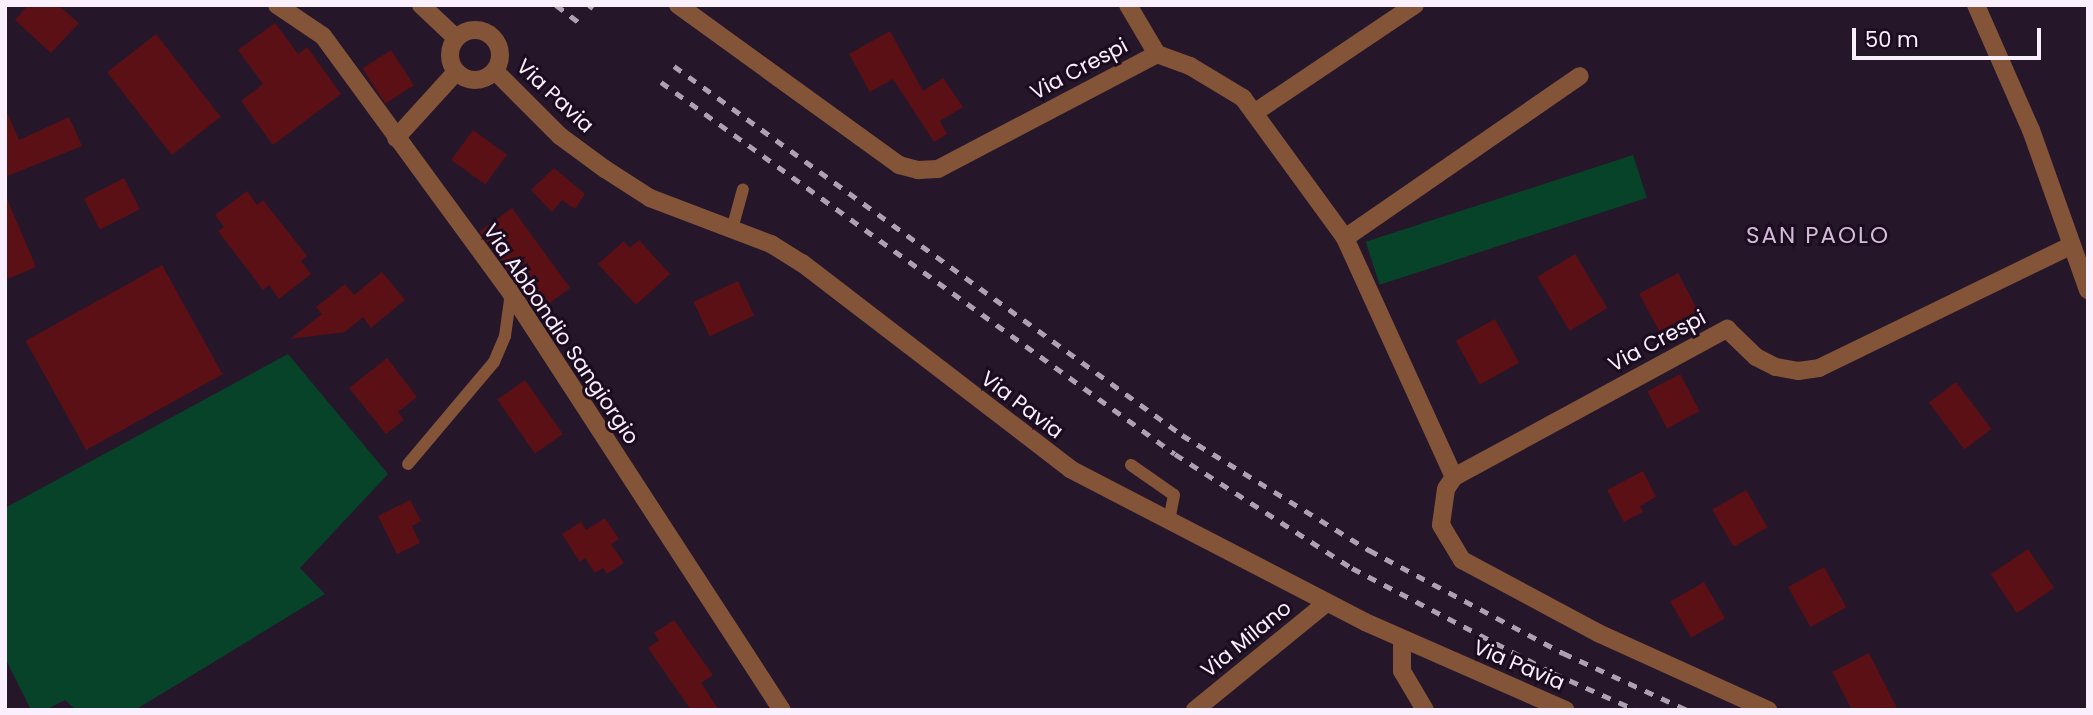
<!DOCTYPE html>
<style>
body{margin:0}
#map{position:relative;width:2093px;height:715px;overflow:hidden;background:#26162a;font-family:Poppins,sans-serif}
div>[style]{position:absolute}
[style*='--x']{left:calc(var(--x)*1px);top:calc(var(--y)*1px);width:calc(var(--w)*1px);rotate:calc(var(--a)*1deg)}
.green>*{inset:0;background:#074329;transform-origin:0 0}
.building>*{inset:0;background:#5a1015;transform-origin:0 0}
.service>*{height:12px;margin:-6px;padding:0 6px;transform-origin:6px;border-radius:6px;background:#835438}
.minor>*{height:18px;margin:-9px;padding:0 9px;transform-origin:9px;border-radius:9px;background:#835438}
.minor>.ring{margin:-9px;padding:0;box-sizing:content-box;background:none;border:18px solid #835438;border-radius:50%}
.rail>*{height:5px;margin-top:-2.5px;transform-origin:0;background:repeating-linear-gradient(90deg,#aea1b1 0 9px,transparent 0 18px)}
span{translate:-50% -50%;white-space:nowrap;text-align:center;line-height:1.15;-webkit-text-stroke:6px #1c0c20;paint-order:stroke}
.street-label{font-size:21px;color:#faeffd}
.neighbourhood-label{font-size:23px;color:#d1bbd6;letter-spacing:2px}
.frame{position:absolute;inset:0;border:7px solid #faeffd;pointer-events:none}
.scale{position:absolute;left:1852px;top:28px;width:189px;height:32px;box-sizing:border-box;border:4px solid #faeffd;border-top:0;padding-left:9px;font-size:21px;line-height:24px;white-space:nowrap;color:#faeffd;-webkit-text-stroke:5px #1c0c20;paint-order:stroke}
</style>
<div id="map">
<div class="green">
<i style="left:1633px;top:155px;width:45px;height:281px;rotate:72deg"></i>
<i style="clip-path:polygon(288px 354px,388px 474px,300px 568px,325px 594px,135px 710px,76px 710px,65px 700px,45px 710px,31px 710px,5px 658px,5px 508px)"></i>
</div>
<div class="building">
<i style="clip-path:polygon(28px 5px,58px 5px,79px 23px,51px 53px,15px 20px)"></i>
<i style="clip-path:polygon(275px 23px,298px 54px,307px 47px,341px 94px,273px 145px,241px 101px,263px 84px,238px 50px)"></i>
<i style="clip-path:polygon(890px 31px,923px 91px,943px 78px,963px 107px,940px 121px,947px 134px,934px 142px,893px 79px,870px 92px,849px 54px)"></i>
<i style="left:156px;top:34px;width:105px;height:62px;rotate:52deg"></i>
<i style="left:391px;top:50px;width:42px;height:34px;rotate:57deg"></i>
<i style="clip-path:polygon(5px 108px,19px 140px,69px 117px,82px 146px,5px 177px)"></i>
<i style="left:473px;top:130px;width:42px;height:37px;rotate:36deg"></i>
<i style="clip-path:polygon(554px 168px,585px 194px,575px 209px,562px 200px,552px 212px,531px 190px)"></i>
<i style="left:124px;top:178px;width:35px;height:45px;rotate:63deg"></i>
<i style="clip-path:polygon(247px 191px,257px 205px,263px 200px,307px 256px,301px 261px,311px 274px,279px 299px,269px 285px,263px 290px,218px 231px,224px 227px,215px 215px)"></i>
<i style="clip-path:polygon(5px 194px,36px 267px,5px 280px)"></i>
<i style="left:512px;top:208px;width:99px;height:40px;rotate:54deg"></i>
<i style="clip-path:polygon(639px 240px,670px 274px,636px 305px,598px 264px,624px 241px,630px 248px)"></i>
<i style="left:1575px;top:254px;width:63px;height:44px;rotate:59deg"></i>
<i style="left:162px;top:265px;width:125px;height:156px;rotate:61deg"></i>
<i style="clip-path:polygon(382px 272px,405px 300px,371px 328px,363px 317px,345px 332px,290px 339px,322px 314px,316px 307px,345px 284px,354px 295px)"></i>
<i style="left:1678px;top:273px;width:43px;height:44px;rotate:62deg"></i>
<i style="left:738px;top:281px;width:38px;height:49px;rotate:65deg"></i>
<i style="left:1495px;top:319px;width:50px;height:45px;rotate:61deg"></i>
<i style="clip-path:polygon(387px 358px,417px 397px,398px 412px,404px 420px,386px 434px,349px 388px)"></i>
<i style="left:1680px;top:374px;width:42px;height:37px;rotate:62deg"></i>
<i style="left:525px;top:380px;width:66px;height:34px;rotate:55deg"></i>
<i style="left:1956px;top:382px;width:59px;height:34px;rotate:53deg"></i>
<i style="clip-path:polygon(1643px 471px,1656px 497px,1640px 506px,1643px 512px,1624px 522px,1607px 490px)"></i>
<i style="left:1746px;top:490px;width:43px;height:39px;rotate:60deg"></i>
<i style="clip-path:polygon(410px 500px,421px 521px,412px 526px,420px 543px,397px 554px,378px 516px)"></i>
<i style="clip-path:polygon(605px 518px,619px 539px,611px 544px,624px 563px,607px 574px,603px 568px,595px 573px,585px 558px,580px 562px,562px 534px,581px 522px,586px 530px)"></i>
<i style="left:2028px;top:549px;width:47px;height:45px;rotate:56deg"></i>
<i style="left:1824px;top:567px;width:46px;height:41px;rotate:61deg"></i>
<i style="left:1704px;top:582px;width:42px;height:39px;rotate:60deg"></i>
<i style="clip-path:polygon(674px 620px,713px 675px,701px 683px,719px 710px,691px 710px,648px 648px,659px 640px,654px 633px)"></i>
<i style="clip-path:polygon(1869px 653px,1898px 710px,1852px 710px,1832px 672px)"></i>
</div>
<div class="service">
<i style="--x:732;--y:229;--w:41;--a:-74.6"></i>
<i style="--x:408;--y:464;--w:133;--a:-49.9"></i>
<i style="--x:494;--y:362;--w:28;--a:-67"></i>
<i style="--x:505;--y:336;--w:43;--a:-82.1"></i>
<i style="--x:1131;--y:465;--w:52;--a:34.9"></i>
<i style="--x:1174;--y:495;--w:26;--a:101"></i>
</div>
<div class="minor">
<i style="--x:277;--y:5;--w:55;--a:34"></i>
<i style="--x:323;--y:36;--w:318;--a:53.8"></i>
<i style="--x:511;--y:293;--w:497;--a:57"></i>
<i style="--x:421;--y:5;--w:48;--a:43.3"></i>
<i style="--x:678;--y:5;--w:273;--a:35.9"></i>
<i style="--x:899;--y:165;--w:20;--a:15"></i>
<i style="--x:918;--y:170;--w:20;--a:-3"></i>
<i style="--x:938;--y:169;--w:247;--a:-27.7"></i>
<i style="--x:1157;--y:54;--w:35;--a:20"></i>
<i style="--x:1190;--y:66;--w:62;--a:31.1"></i>
<i style="--x:1243;--y:98;--w:173;--a:53.9"></i>
<i style="--x:1345;--y:238;--w:263;--a:65.5"></i>
<i style="--x:1454;--y:477;--w:311;--a:-28.5"></i>
<i style="--x:1727;--y:329;--w:40;--a:44"></i>
<i style="--x:1756;--y:357;--w:22;--a:27"></i>
<i style="--x:1776;--y:367;--w:22;--a:10"></i>
<i style="--x:1798;--y:371;--w:21;--a:-8"></i>
<i style="--x:1819;--y:368;--w:279;--a:-25.9"></i>
<i style="--x:1128;--y:5;--w:57;--a:59.4"></i>
<i style="--x:1976;--y:5;--w:137;--a:66.3"></i>
<i style="--x:2031;--y:130;--w:170;--a:70.4"></i>
<i class="ring" style="left:450px;top:30px;width:32px;height:32px"></i>
<i style="--x:496;--y:72;--w:91;--a:45"></i>
<i style="--x:560;--y:136;--w:56;--a:36.3"></i>
<i style="--x:605;--y:169;--w:54;--a:32.8"></i>
<i style="--x:650;--y:198;--w:129;--a:20.8"></i>
<i style="--x:771;--y:244;--w:36;--a:32"></i>
<i style="--x:802;--y:263;--w:338;--a:37.5"></i>
<i style="--x:1070;--y:469;--w:332;--a:27.4"></i>
<i style="--x:1365;--y:622;--w:219;--a:23.7"></i>
<i style="--x:1254;--y:113;--w:194;--a:-33.9"></i>
<i style="--x:396;--y:138;--w:89;--a:-47.7"></i>
<i style="--x:1345;--y:238;--w:285;--a:-34.6"></i>
<i style="--x:1454;--y:477;--w:14;--a:124"></i>
<i style="--x:1446;--y:489;--w:36;--a:98"></i>
<i style="--x:1441;--y:525;--w:41;--a:59"></i>
<i style="--x:1462;--y:560;--w:154;--a:28.2"></i>
<i style="--x:1598;--y:633;--w:187;--a:24.4"></i>
<i style="--x:1402;--y:639;--w:32;--a:90"></i>
<i style="--x:1402;--y:671;--w:45;--a:59.5"></i>
<i style="--x:1195;--y:710;--w:169;--a:-39.2"></i>
</div>
<div class="rail">
<i style="--x:556;--y:5;--w:31;--a:37"></i>
<i style="--x:589;--y:5;--w:5;--a:37"></i>
<i style="--x:674;--y:66;--w:628;--a:35.99"></i>
<i style="--x:1182;--y:435;--w:220;--a:31.6"></i>
<i style="--x:1369;--y:550;--w:220;--a:28"></i>
<i style="--x:1563;--y:653;--w:136;--a:24.7"></i>
<i style="--x:661;--y:82;--w:634;--a:35.89"></i>
<i style="--x:1175;--y:454;--w:211;--a:32.8"></i>
<i style="--x:1352;--y:568;--w:227;--a:27.6"></i>
<i style="--x:1553;--y:673;--w:91;--a:24"></i>
</div>
<div class="street-label">
<span style="left:1079px;top:69px;rotate:-28deg">Via Crespi</span>
<span style="left:555px;top:96px;rotate:43deg">Via Pavia</span>
<span style="left:561px;top:334px;rotate:56deg">Via Abbondio Sangiorgio</span>
<span style="left:1657px;top:341px;rotate:-28deg">Via Crespi</span>
<span style="left:1022px;top:405px;rotate:37deg">Via Pavia</span>
<span style="left:1246px;top:639px;rotate:-39deg">Via Milano</span>
<span style="left:1519px;top:665px;rotate:23deg">Via Pavia</span>
</div>
<div class="neighbourhood-label">
<span style="left:1818px;top:235px">SAN PAOLO</span>
</div>
<div class="frame"></div>
<div class="scale">50 m</div>
</div>
